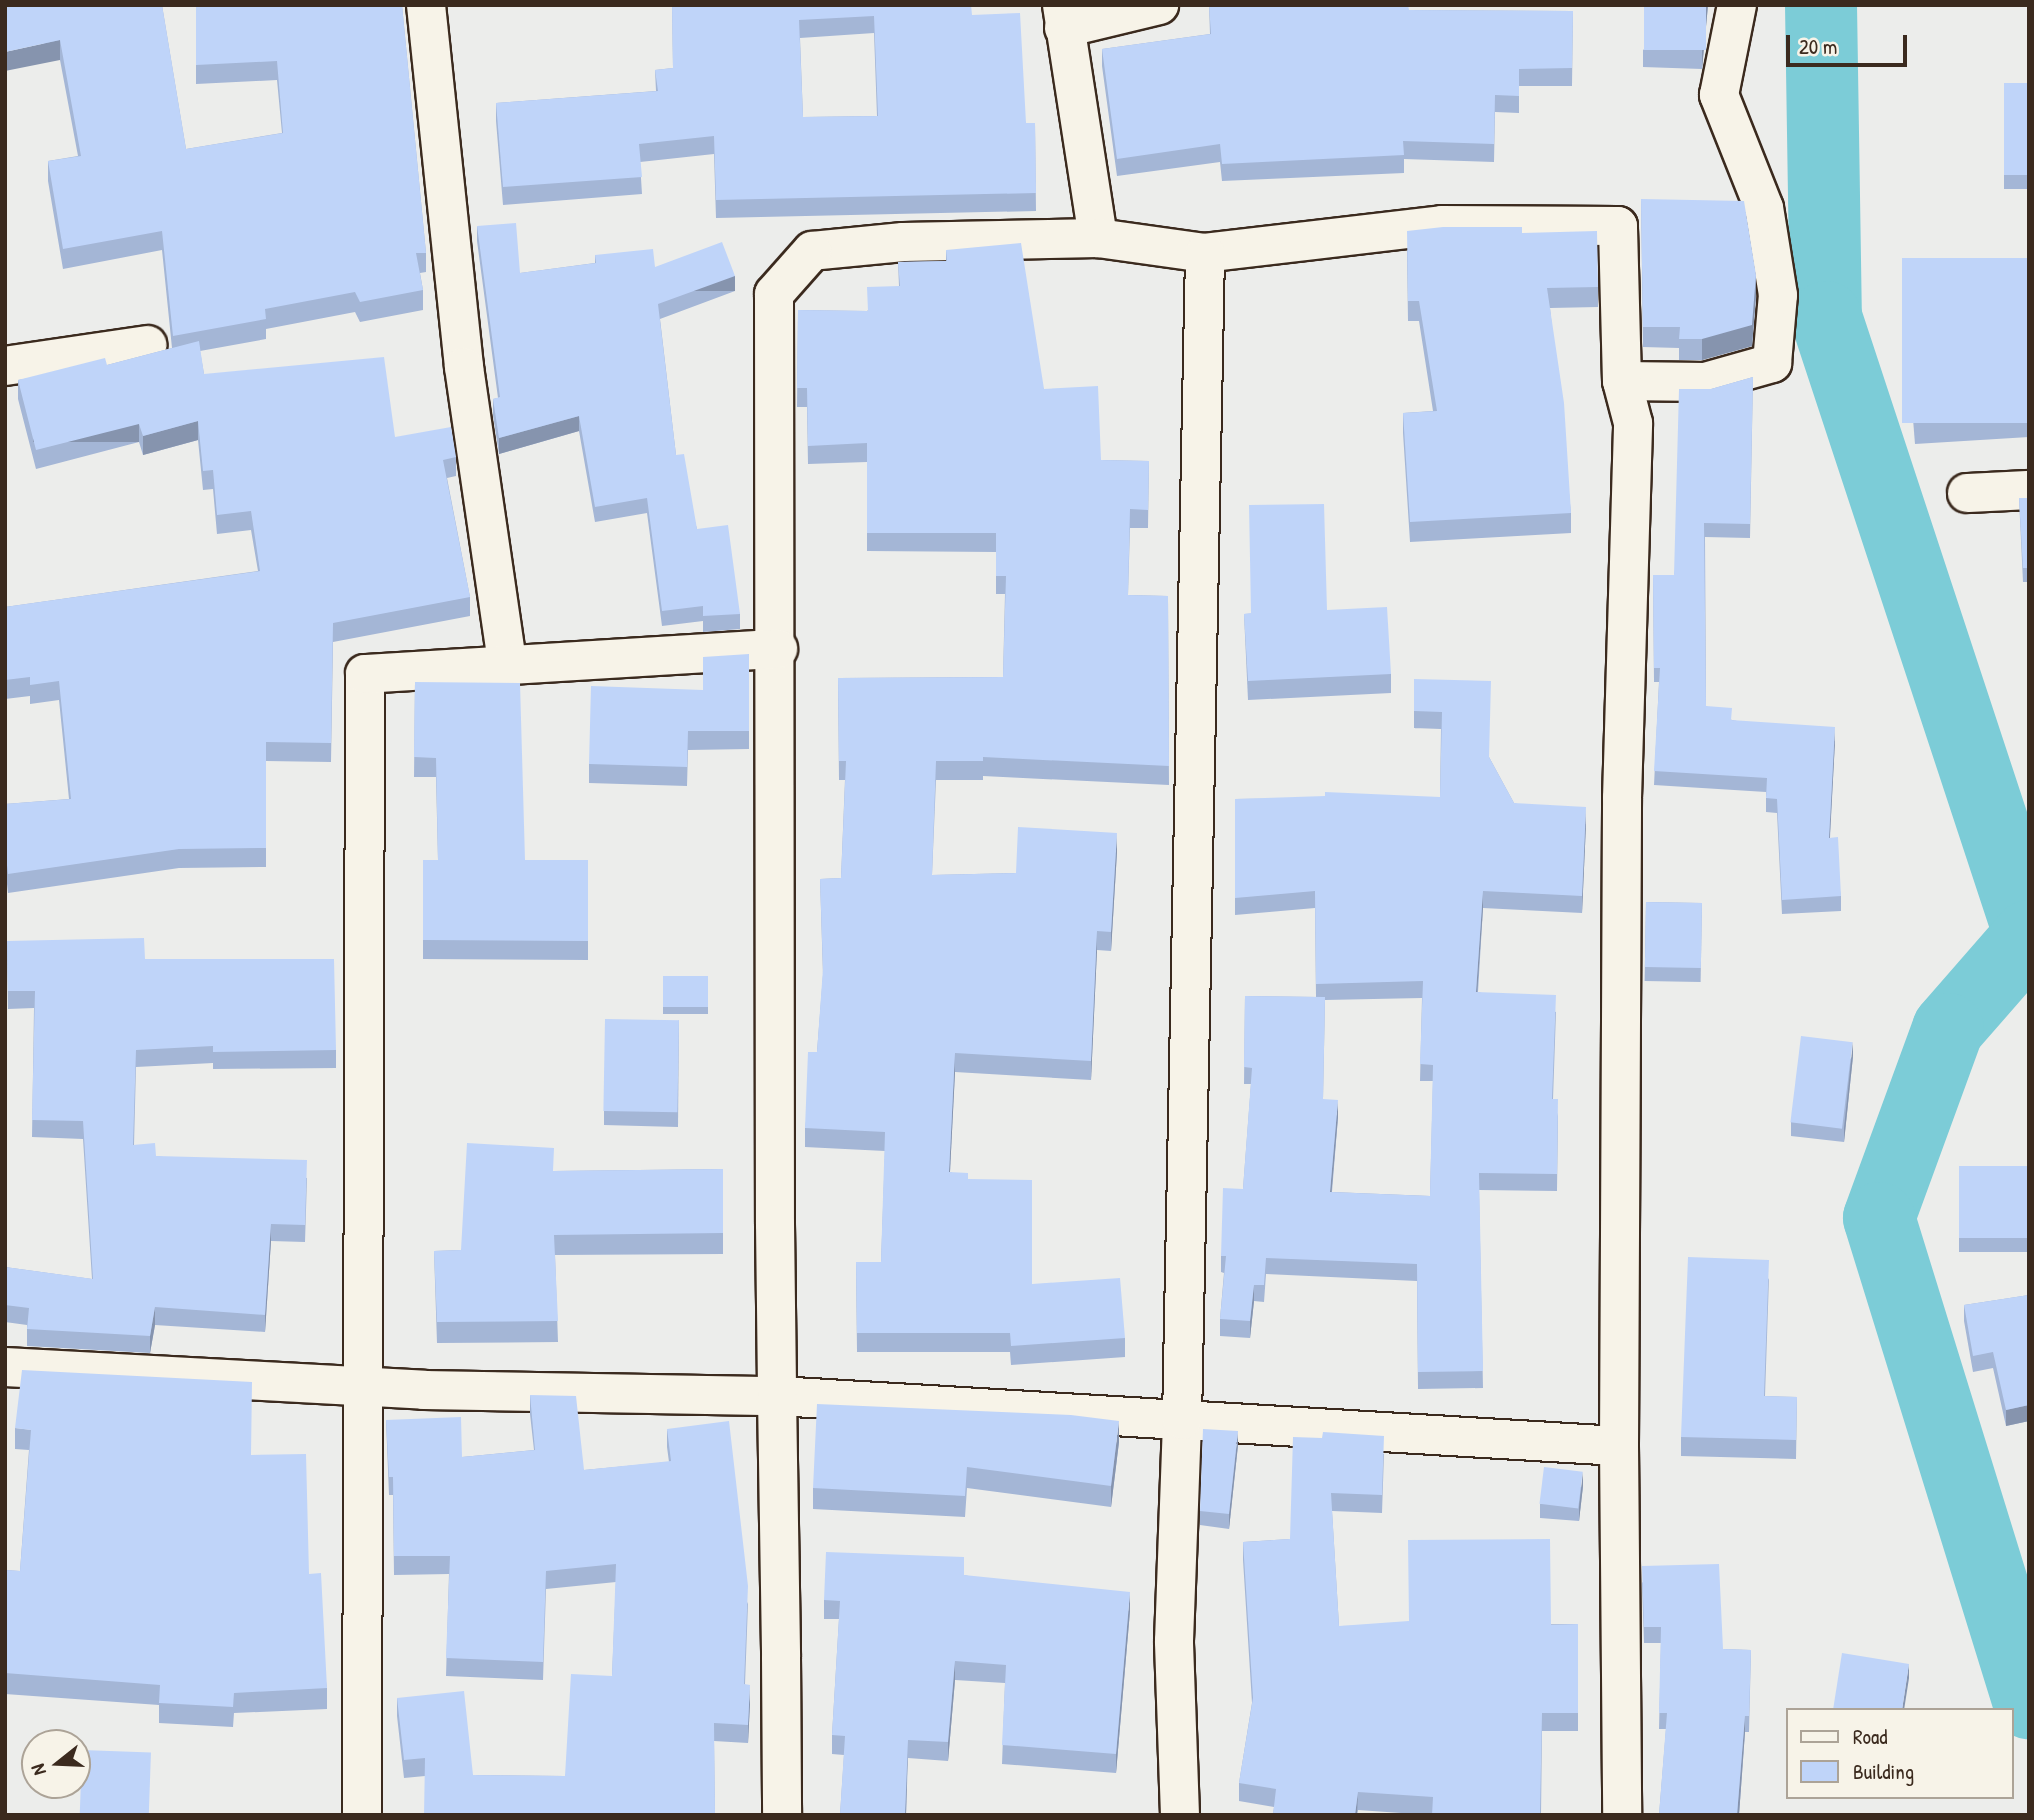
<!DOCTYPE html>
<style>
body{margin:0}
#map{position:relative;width:2034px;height:1820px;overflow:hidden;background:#ecedeb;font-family:"Patrick Hand",sans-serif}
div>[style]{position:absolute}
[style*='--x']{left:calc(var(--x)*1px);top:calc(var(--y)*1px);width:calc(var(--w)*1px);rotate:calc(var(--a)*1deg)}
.river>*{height:72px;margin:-36px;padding:0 36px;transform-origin:36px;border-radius:36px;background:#7cccd7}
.roads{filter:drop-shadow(2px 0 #3b2a1e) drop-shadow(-2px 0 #3b2a1e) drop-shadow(0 2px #3b2a1e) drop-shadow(0 -2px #3b2a1e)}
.street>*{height:38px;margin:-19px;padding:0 19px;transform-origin:19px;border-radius:19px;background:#f7f3e8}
.wall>*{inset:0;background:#a4b6d6;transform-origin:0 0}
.shaded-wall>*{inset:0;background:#8694ae;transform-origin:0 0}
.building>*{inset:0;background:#bfd4f9;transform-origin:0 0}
span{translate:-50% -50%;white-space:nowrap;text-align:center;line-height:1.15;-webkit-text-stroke:5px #f7f3e8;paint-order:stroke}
.frame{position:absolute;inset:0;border:7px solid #3b2a1e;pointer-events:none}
.legend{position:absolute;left:1786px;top:1708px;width:228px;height:91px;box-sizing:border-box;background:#f7f3e8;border:2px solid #aca397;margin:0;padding:9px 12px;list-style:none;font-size:21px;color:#3b2a1e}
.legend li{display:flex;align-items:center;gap:14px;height:35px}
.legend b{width:35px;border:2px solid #aca397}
.north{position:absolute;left:21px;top:1729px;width:70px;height:70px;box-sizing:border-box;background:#f7f3e8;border:2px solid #aca397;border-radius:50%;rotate:252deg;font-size:19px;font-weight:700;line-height:28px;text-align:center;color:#3b2a1e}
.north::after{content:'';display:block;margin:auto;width:24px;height:32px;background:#3b2a1e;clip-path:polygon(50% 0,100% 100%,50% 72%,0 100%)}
.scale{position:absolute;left:1786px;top:35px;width:121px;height:32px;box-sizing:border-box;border:4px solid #3b2a1e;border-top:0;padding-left:9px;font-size:21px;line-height:24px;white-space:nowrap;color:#3b2a1e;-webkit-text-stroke:5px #f7f3e8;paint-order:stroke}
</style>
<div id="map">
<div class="river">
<i style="--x:1821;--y:5;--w:312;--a:89.1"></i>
<i style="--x:1826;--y:317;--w:649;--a:71.76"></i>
<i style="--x:2029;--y:936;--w:123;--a:131.1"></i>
<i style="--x:1948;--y:1029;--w:201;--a:110.1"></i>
<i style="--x:1879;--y:1218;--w:508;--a:72.81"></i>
</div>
<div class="roads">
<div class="street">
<i style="--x:426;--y:5;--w:364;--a:84"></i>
<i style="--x:464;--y:367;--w:303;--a:81.7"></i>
<i style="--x:1062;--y:5;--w:236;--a:81.2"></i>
<i style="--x:1064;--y:28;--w:98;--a:-13.6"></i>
<i style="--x:5;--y:366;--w:144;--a:-8.4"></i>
<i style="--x:1622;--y:381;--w:83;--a:0.7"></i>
<i style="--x:1705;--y:382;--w:70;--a:-15.8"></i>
<i style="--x:1772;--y:363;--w:68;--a:-85"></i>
<i style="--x:1778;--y:295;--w:88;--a:-99.1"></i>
<i style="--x:1764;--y:208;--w:122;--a:-111.7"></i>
<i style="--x:1719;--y:95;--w:92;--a:-78.7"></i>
<i style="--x:1967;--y:493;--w:62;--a:-2.8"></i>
<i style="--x:5;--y:1367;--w:420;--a:3.1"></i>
<i style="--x:424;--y:1390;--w:353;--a:1"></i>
<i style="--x:777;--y:1396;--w:843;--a:3.4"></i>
<i style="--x:1619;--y:1446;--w:648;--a:-89.73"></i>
<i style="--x:1622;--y:798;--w:375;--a:-88.3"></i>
<i style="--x:1633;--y:423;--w:43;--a:-104.7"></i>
<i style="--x:1622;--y:381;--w:155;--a:-91.5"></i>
<i style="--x:1618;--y:226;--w:176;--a:-179.7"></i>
<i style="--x:1442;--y:225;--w:239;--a:173.3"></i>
<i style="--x:1205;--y:253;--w:108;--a:-172"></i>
<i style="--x:1098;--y:238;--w:195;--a:178.8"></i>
<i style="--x:903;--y:242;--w:91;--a:174.4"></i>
<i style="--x:812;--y:251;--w:57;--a:131.5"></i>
<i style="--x:774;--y:294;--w:930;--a:89.94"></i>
<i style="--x:775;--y:1224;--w:172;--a:89.3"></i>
<i style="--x:777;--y:1396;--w:261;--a:89.1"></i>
<i style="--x:781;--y:1657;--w:158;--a:89.6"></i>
<i style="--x:1619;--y:1446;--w:369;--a:89.5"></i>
<i style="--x:362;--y:1815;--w:1141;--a:-89.85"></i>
<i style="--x:365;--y:674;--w:414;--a:-3.5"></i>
<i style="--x:1180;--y:1815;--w:174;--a:-92"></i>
<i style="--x:1174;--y:1641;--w:221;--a:-87.9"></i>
<i style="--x:1182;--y:1420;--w:1167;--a:-88.87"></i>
</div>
</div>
<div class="wall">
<i style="clip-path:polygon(5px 5px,162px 5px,186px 149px,282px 133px,277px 80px,196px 84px,196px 5px,402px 5px,426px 253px,426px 272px,420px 273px,423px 290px,423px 310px,360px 322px,355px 312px,266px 329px,266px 339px,200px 351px,204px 374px,456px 457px,456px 476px,447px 478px,470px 597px,470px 616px,333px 642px,331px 762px,266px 761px,266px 867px,179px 868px,8px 893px,5px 866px,5px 804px,69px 799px,59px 700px,30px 704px,30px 696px,5px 699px,5px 607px,258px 571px,251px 530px,217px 534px,213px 489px,203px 490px,198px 440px,143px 455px,139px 442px,36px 469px,18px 399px,18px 380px,107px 365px,172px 348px,162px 250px,63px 269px,48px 181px,48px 161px,78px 156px,60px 60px)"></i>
<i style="clip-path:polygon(evenodd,672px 5px,972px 15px,1026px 123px,1035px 123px,1036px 211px,716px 218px,714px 154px,640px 162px,642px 194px,503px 205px,496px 121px,496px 103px,656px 91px,655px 70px,673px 68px,672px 5px,874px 33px,877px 116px,803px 117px,800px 38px,874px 33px)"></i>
<i style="clip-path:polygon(1209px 5px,1409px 10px,1573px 11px,1572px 86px,1519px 86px,1519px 113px,1495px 112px,1494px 162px,1404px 159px,1404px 173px,1222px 181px,1220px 162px,1117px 176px,1102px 66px,1102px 49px,1210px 34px)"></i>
<i style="clip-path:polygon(1708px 5px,1702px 69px,1643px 67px,1643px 50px)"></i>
<i style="left:2004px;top:83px;width:25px;height:106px"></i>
<i style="clip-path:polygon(1641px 199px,1756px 296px,1752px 346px,1702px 360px,1679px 360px,1679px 348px,1643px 347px)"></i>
<i style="clip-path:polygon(477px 226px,520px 273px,595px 263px,595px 255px,655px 267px,735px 291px,660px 319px,676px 455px,697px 529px,740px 614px,740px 629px,703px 632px,703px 621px,662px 626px,647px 513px,595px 522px,579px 431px,499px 454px,493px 415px,493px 399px,498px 398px,477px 241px)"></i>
<i style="clip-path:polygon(1522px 233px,1598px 287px,1598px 307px,1550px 308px,1571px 513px,1571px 533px,1410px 542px,1403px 433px,1403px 413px,1433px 411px,1419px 321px,1408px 321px,1407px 251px)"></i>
<i style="clip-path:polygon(946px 250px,1044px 389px,1101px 460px,1149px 461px,1148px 528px,1130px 528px,1128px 595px,1168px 596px,1169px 785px,983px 776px,983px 780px,936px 780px,932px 875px,1016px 873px,1117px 852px,1111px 951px,1097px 950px,1091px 1080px,955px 1072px,950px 1172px,968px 1179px,1032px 1284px,1125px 1338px,1125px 1357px,1011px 1365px,1010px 1352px,857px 1352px,856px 1262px,881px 1262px,885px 1151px,805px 1147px,805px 1128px,817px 1052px,823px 975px,820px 879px,841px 878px,845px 780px,839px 780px,838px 678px,1003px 677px,1005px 594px,996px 594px,996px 552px,867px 551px,867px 462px,808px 464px,807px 407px,797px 407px,798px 310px,867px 311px,899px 286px,898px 262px,946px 261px)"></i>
<i style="clip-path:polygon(2029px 258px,2029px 437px,1915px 444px,1902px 281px,1902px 267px)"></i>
<i style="clip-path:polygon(1753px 377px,1750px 538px,1705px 537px,1706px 706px,1732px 720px,1835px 741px,1830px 838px,1841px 896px,1841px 911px,1782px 914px,1777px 813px,1766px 812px,1766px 792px,1654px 785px,1659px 682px,1654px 682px,1653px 575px,1674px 575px,1711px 389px)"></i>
<i style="clip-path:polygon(2019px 498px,2029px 498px,2029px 582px,2023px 582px)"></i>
<i style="clip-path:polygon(1327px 610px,1391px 674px,1391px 693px,1248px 700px,1244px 614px)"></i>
<i style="clip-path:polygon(749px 654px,749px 749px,688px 750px,687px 786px,589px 783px,589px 764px,703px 690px)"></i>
<i style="clip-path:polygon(evenodd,1414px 679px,1489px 757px,1514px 803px,1586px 824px,1582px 913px,1483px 908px,1478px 992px,1556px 1012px,1553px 1099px,1558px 1116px,1557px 1191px,1479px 1190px,1483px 1388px,1418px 1389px,1417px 1281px,1266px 1274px,1264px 1302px,1254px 1301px,1250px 1338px,1220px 1336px,1220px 1319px,1224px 1273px,1221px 1272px,1221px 1256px,1243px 1189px,1251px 1084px,1244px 1084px,1245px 996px,1316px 997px,1315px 908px,1235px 915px,1235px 799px,1440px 797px,1441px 729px,1414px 728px,1414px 679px,1422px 998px,1420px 1081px,1433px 1081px,1430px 1196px,1332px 1192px,1338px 1117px,1323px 1099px,1325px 1000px,1422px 998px)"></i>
<i style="clip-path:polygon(415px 682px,525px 860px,588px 860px,588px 960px,423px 959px,423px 860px,438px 860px,436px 777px,414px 777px)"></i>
<i style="left:1646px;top:902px;width:56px;height:79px;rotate:1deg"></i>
<i style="clip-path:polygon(7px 941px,145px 959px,336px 1050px,336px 1068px,213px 1069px,213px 1063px,136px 1067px,134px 1145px,156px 1156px,307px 1178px,305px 1242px,271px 1241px,265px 1332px,155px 1325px,150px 1353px,27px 1346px,27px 1325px,5px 1322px,5px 1267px,92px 1279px,83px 1139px,32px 1137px,34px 1008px,8px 1009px)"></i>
<i style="left:708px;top:976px;width:38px;height:45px;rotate:90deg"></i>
<i style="clip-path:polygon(679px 1020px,678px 1127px,604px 1125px,604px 1111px)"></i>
<i style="clip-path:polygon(1853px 1056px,1844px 1142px,1791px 1136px,1791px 1122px)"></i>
<i style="left:2029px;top:1166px;width:86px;height:70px;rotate:90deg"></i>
<i style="clip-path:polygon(723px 1169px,723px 1254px,555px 1255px,558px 1342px,437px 1343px,434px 1251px,461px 1250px,554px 1171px)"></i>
<i style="clip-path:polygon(1769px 1278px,1765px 1396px,1797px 1397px,1796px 1459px,1681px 1456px,1681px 1437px)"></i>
<i style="clip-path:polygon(2029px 1295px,2029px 1421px,2006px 1426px,1993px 1368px,1973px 1372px,1964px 1321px,1964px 1305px)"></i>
<i style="clip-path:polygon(530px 1395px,584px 1470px,669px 1462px,667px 1447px,667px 1429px,748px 1604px,745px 1684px,750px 1703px,748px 1743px,714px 1741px,715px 1815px,425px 1776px,404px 1778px,397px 1716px,397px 1698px,473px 1775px,565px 1776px,612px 1676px,616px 1582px,546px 1589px,543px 1680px,446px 1676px,449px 1574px,394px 1575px,393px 1495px,389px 1495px,386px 1420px,462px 1457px,534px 1450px,530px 1414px)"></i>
<i style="clip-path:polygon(15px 1428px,251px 1455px,309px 1574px,327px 1688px,327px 1709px,234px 1713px,233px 1727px,159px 1723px,159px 1705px,5px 1694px,5px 1570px,20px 1571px,29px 1450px,15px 1449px)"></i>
<i style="clip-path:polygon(1322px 1438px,1384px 1454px,1382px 1513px,1332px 1511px,1339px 1626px,1578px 1624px,1578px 1731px,1542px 1731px,1541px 1815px,1430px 1815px,1358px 1810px,1357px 1815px,1273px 1815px,1274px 1807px,1239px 1801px,1239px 1783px,1252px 1703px,1243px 1560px,1243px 1542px,1290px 1539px)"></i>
<i style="clip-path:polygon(1119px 1442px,1111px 1507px,967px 1488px,965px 1517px,813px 1509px,813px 1488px)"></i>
<i style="clip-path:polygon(1238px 1445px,1229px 1529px,1200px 1525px,1200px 1511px)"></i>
<i style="clip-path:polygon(1583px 1486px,1579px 1521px,1540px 1518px,1540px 1504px)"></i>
<i style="clip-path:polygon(964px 1575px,1130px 1611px,1116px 1773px,1002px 1764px,1005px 1683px,955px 1680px,948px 1761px,908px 1758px,906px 1815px,840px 1815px,844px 1755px,832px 1754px,832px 1735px,839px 1619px,824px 1619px,824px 1600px)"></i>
<i style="clip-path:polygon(1642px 1582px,1723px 1649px,1751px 1650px,1749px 1732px,1745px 1732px,1739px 1815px,1659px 1815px,1666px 1729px,1659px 1729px,1661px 1643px,1644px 1643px)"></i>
</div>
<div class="shaded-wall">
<i style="clip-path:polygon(1706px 5px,1708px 5px,1702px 69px,1702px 52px)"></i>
<i style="clip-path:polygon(60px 40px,60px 60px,5px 71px,5px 52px)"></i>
<i style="clip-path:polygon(1756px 275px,1756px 296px,1752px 346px,1702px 360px,1702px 339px)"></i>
<i style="left:735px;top:276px;width:15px;height:82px;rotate:90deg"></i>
<i style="clip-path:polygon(579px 416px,579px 431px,499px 454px,499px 438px)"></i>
<i style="clip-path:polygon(198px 421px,198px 440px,143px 455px,143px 436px)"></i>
<i style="left:139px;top:424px;width:18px;height:106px;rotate:90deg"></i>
<i style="clip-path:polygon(1835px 727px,1835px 741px,1829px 852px,1829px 838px)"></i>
<i style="clip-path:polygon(1586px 807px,1586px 824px,1582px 913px,1582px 896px)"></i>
<i style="clip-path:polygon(1117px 833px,1117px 852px,1111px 951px,1111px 932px)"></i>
<i style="clip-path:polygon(1483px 891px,1483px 908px,1476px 1009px,1476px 992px)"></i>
<i style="clip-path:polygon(1097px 931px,1097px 950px,1091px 1080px,1091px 1061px)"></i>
<i style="clip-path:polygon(1853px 1042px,1853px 1056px,1844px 1142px,1844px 1128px)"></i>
<i style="clip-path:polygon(955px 1053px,955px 1072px,949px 1191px,949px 1172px)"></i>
<i style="clip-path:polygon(1338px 1100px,1338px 1117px,1330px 1209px,1330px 1192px)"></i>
<i style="clip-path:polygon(271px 1224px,271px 1241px,265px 1332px,265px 1315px)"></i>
<i style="clip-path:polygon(1254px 1285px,1254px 1301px,1250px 1338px,1250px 1321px)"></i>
<i style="clip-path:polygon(155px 1307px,155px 1325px,150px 1353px,150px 1336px)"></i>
<i style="clip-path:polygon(2029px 1405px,2029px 1421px,2006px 1426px,2006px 1410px)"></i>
<i style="clip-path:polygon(1119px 1421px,1119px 1442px,1111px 1507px,1111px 1486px)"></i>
<i style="clip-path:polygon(1238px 1431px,1238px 1445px,1229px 1529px,1229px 1514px)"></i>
<i style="clip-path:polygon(1583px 1472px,1583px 1486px,1579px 1521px,1579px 1507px)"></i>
<i style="clip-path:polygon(1130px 1592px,1130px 1611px,1116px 1773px,1116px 1754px)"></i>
<i style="clip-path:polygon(955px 1661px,955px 1680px,948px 1761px,948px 1742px)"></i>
<i style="clip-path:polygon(1909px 1664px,1909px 1678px,1904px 1710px,1902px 1710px)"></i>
<i style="clip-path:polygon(750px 1685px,750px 1703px,748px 1743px,748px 1725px)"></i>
<i style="clip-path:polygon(1745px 1716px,1745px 1732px,1739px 1815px,1737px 1815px)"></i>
<i style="clip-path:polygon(908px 1740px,906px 1815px,905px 1815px)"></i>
<i style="clip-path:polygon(1358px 1792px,1357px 1815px,1355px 1815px)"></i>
</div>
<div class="building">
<i style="clip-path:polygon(5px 5px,162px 5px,186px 149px,283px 133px,277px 61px,196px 65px,196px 5px,402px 5px,426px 253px,416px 253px,423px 290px,360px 302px,355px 292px,265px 309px,266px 319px,173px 336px,162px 231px,63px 249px,48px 161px,81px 156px,60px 40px,5px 52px)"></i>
<i style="clip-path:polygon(evenodd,672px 5px,971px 5px,972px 15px,1020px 13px,1026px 123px,1035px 123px,1036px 193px,716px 200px,714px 136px,639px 144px,642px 177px,503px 187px,496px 103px,658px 91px,655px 70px,673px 68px,672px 5px,874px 16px,878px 116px,803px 117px,799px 20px,874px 16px)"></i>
<i style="clip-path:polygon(1209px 5px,1408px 5px,1409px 10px,1573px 11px,1572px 68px,1519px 69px,1519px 96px,1495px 95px,1494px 144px,1403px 141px,1404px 155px,1222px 164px,1220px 144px,1117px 159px,1102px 49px,1211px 34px)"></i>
<i style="left:1644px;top:5px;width:62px;height:45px"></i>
<i style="left:2004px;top:83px;width:25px;height:92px"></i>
<i style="clip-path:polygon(1641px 199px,1744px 201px,1756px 275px,1752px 325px,1702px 339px,1679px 339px,1680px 327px,1643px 327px)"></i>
<i style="clip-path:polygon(516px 223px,520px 273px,596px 263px,595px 255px,653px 249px,655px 267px,722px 242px,735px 276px,658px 304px,676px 455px,684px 454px,697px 529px,728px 525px,740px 614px,703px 616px,703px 606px,662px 611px,647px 498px,595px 507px,579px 416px,499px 438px,493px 399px,500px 397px,477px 226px)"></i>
<i style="clip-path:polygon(1443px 227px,1522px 227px,1522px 233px,1597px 231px,1598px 287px,1547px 288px,1564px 403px,1571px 513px,1410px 522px,1403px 413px,1437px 411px,1419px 301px,1408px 301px,1407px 231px)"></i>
<i style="clip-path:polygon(1021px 243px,1044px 389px,1098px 386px,1101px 460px,1149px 461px,1148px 510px,1130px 509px,1128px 595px,1168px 596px,1169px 766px,983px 757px,983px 761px,936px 761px,932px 875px,1016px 873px,1018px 827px,1117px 833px,1111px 932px,1097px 931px,1091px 1061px,955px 1053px,949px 1172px,968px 1173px,968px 1179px,1032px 1180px,1032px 1284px,1120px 1278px,1125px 1338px,1011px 1346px,1010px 1333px,857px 1333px,856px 1262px,881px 1262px,885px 1132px,805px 1128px,808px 1052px,817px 1052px,823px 969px,820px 879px,841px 878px,846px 761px,839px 761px,838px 678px,1003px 677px,1006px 576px,996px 576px,996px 533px,867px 533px,867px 443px,808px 446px,807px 388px,797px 388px,798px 310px,868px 311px,867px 287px,900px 286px,898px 262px,947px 261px,946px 250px)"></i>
<i style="left:2029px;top:258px;width:165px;height:127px;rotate:90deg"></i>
<i style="clip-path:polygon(199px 341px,204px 374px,384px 357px,395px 437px,451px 427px,456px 457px,443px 460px,470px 597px,333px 623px,331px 743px,266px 742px,266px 848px,179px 849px,8px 874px,5px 847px,5px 804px,71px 799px,59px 681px,30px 685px,30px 677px,5px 680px,5px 607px,260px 571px,251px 511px,217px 515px,213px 470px,203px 471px,198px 421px,143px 436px,139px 424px,36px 450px,18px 380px,105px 358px,107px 365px)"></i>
<i style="clip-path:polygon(1753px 377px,1750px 524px,1704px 523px,1706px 706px,1732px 708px,1731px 720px,1835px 727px,1829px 838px,1838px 837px,1841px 896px,1782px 900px,1777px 799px,1766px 798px,1767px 778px,1654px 771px,1660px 668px,1654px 668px,1653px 575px,1674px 575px,1679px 389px,1711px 389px)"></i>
<i style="clip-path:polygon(2019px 498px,2029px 498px,2029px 568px,2023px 568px)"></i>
<i style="clip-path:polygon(1324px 504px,1327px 610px,1387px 607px,1391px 674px,1248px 681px,1244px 614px,1251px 613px,1249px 505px)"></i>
<i style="clip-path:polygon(749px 654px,749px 731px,688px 731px,687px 767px,589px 764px,591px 686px,703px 690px,703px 657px)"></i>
<i style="clip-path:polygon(1414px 679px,1491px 681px,1489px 757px,1514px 803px,1586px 807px,1582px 896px,1483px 891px,1476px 992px,1556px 995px,1552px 1099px,1558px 1099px,1557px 1174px,1479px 1173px,1483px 1371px,1418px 1372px,1417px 1264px,1266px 1258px,1264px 1285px,1254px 1285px,1250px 1321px,1220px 1319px,1226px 1256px,1221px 1256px,1223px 1188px,1243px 1189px,1252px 1068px,1244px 1067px,1245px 996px,1325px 997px,1323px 1099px,1338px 1100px,1330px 1192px,1430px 1196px,1433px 1065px,1420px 1064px,1423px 981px,1316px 984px,1315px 891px,1235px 898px,1235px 799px,1325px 796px,1325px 792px,1440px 797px,1442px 712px,1414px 711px)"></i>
<i style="clip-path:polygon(415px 682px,520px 683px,525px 860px,588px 860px,588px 941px,423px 940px,423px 860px,438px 860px,436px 758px,414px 757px)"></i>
<i style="left:1646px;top:902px;width:56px;height:65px;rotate:1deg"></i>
<i style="clip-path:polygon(144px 938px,145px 959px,334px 959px,336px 1050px,213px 1052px,213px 1046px,136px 1050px,133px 1145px,155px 1143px,156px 1156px,307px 1160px,305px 1225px,271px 1224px,265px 1315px,155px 1307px,150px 1336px,27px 1329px,29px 1308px,5px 1305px,5px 1267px,93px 1279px,83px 1121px,32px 1120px,35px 991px,8px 991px,7px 941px)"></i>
<i style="left:708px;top:976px;width:31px;height:45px;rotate:90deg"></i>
<i style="left:605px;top:1019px;width:74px;height:92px;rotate:1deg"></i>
<i style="left:1801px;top:1036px;width:52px;height:87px;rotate:7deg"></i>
<i style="clip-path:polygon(467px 1143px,554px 1148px,553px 1171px,723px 1169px,723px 1233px,554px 1235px,558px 1321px,437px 1322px,434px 1251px,461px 1250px)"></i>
<i style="left:2029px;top:1166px;width:72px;height:70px;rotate:90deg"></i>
<i style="clip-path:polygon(1688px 1257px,1769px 1260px,1764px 1396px,1797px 1397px,1796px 1440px,1681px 1437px)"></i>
<i style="clip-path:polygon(2029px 1295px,2029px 1405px,2006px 1410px,1993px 1352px,1973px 1356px,1964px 1305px)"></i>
<i style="clip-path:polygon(22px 1370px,252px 1382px,251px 1455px,306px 1454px,309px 1574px,321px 1573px,327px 1688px,234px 1693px,233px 1707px,159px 1703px,160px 1685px,5px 1673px,5px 1570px,20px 1571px,31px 1430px,15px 1428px)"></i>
<i style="clip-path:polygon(530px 1395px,576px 1396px,584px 1470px,671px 1461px,667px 1429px,729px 1421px,748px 1586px,744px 1684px,750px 1685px,748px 1725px,714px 1723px,715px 1815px,424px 1815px,425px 1758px,404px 1760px,397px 1698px,464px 1691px,473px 1775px,565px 1776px,571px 1674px,612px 1676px,616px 1564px,546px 1571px,543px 1662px,446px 1658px,450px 1556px,394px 1556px,393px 1477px,389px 1477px,386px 1420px,461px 1417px,462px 1457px,535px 1450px)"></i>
<i style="clip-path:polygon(817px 1404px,1071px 1415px,1119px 1421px,1111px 1486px,967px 1467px,965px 1496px,813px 1488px)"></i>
<i style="clip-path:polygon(1203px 1429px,1238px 1431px,1229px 1514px,1200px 1511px)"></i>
<i style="clip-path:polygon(1323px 1432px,1384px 1436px,1382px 1495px,1331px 1493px,1339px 1626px,1409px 1621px,1408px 1540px,1550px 1539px,1551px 1625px,1578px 1624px,1578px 1713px,1542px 1713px,1540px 1815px,1432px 1815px,1433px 1797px,1358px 1792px,1355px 1815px,1273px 1815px,1276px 1789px,1239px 1783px,1253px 1698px,1243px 1542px,1290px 1539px,1293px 1437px,1322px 1438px)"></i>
<i style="left:1544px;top:1467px;width:39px;height:37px;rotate:7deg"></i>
<i style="clip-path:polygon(826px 1552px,964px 1557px,964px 1575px,1130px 1592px,1116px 1754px,1002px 1745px,1006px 1665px,955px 1661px,948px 1742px,908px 1740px,905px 1815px,840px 1815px,845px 1736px,832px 1735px,840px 1601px,824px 1600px)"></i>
<i style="clip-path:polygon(1719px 1564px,1723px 1649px,1751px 1650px,1749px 1716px,1745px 1716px,1737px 1815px,1659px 1815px,1667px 1713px,1659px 1713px,1661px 1627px,1644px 1627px,1642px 1566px)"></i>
<i style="clip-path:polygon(1842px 1653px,1909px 1664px,1902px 1710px,1833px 1710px)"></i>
<i style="left:82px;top:1750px;width:69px;height:65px;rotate:2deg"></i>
</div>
<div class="frame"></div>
<ul class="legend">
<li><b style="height:9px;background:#f7f3e8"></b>Road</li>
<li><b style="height:19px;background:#bfd4f9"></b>Building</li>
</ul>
<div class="north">N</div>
<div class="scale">20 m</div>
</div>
